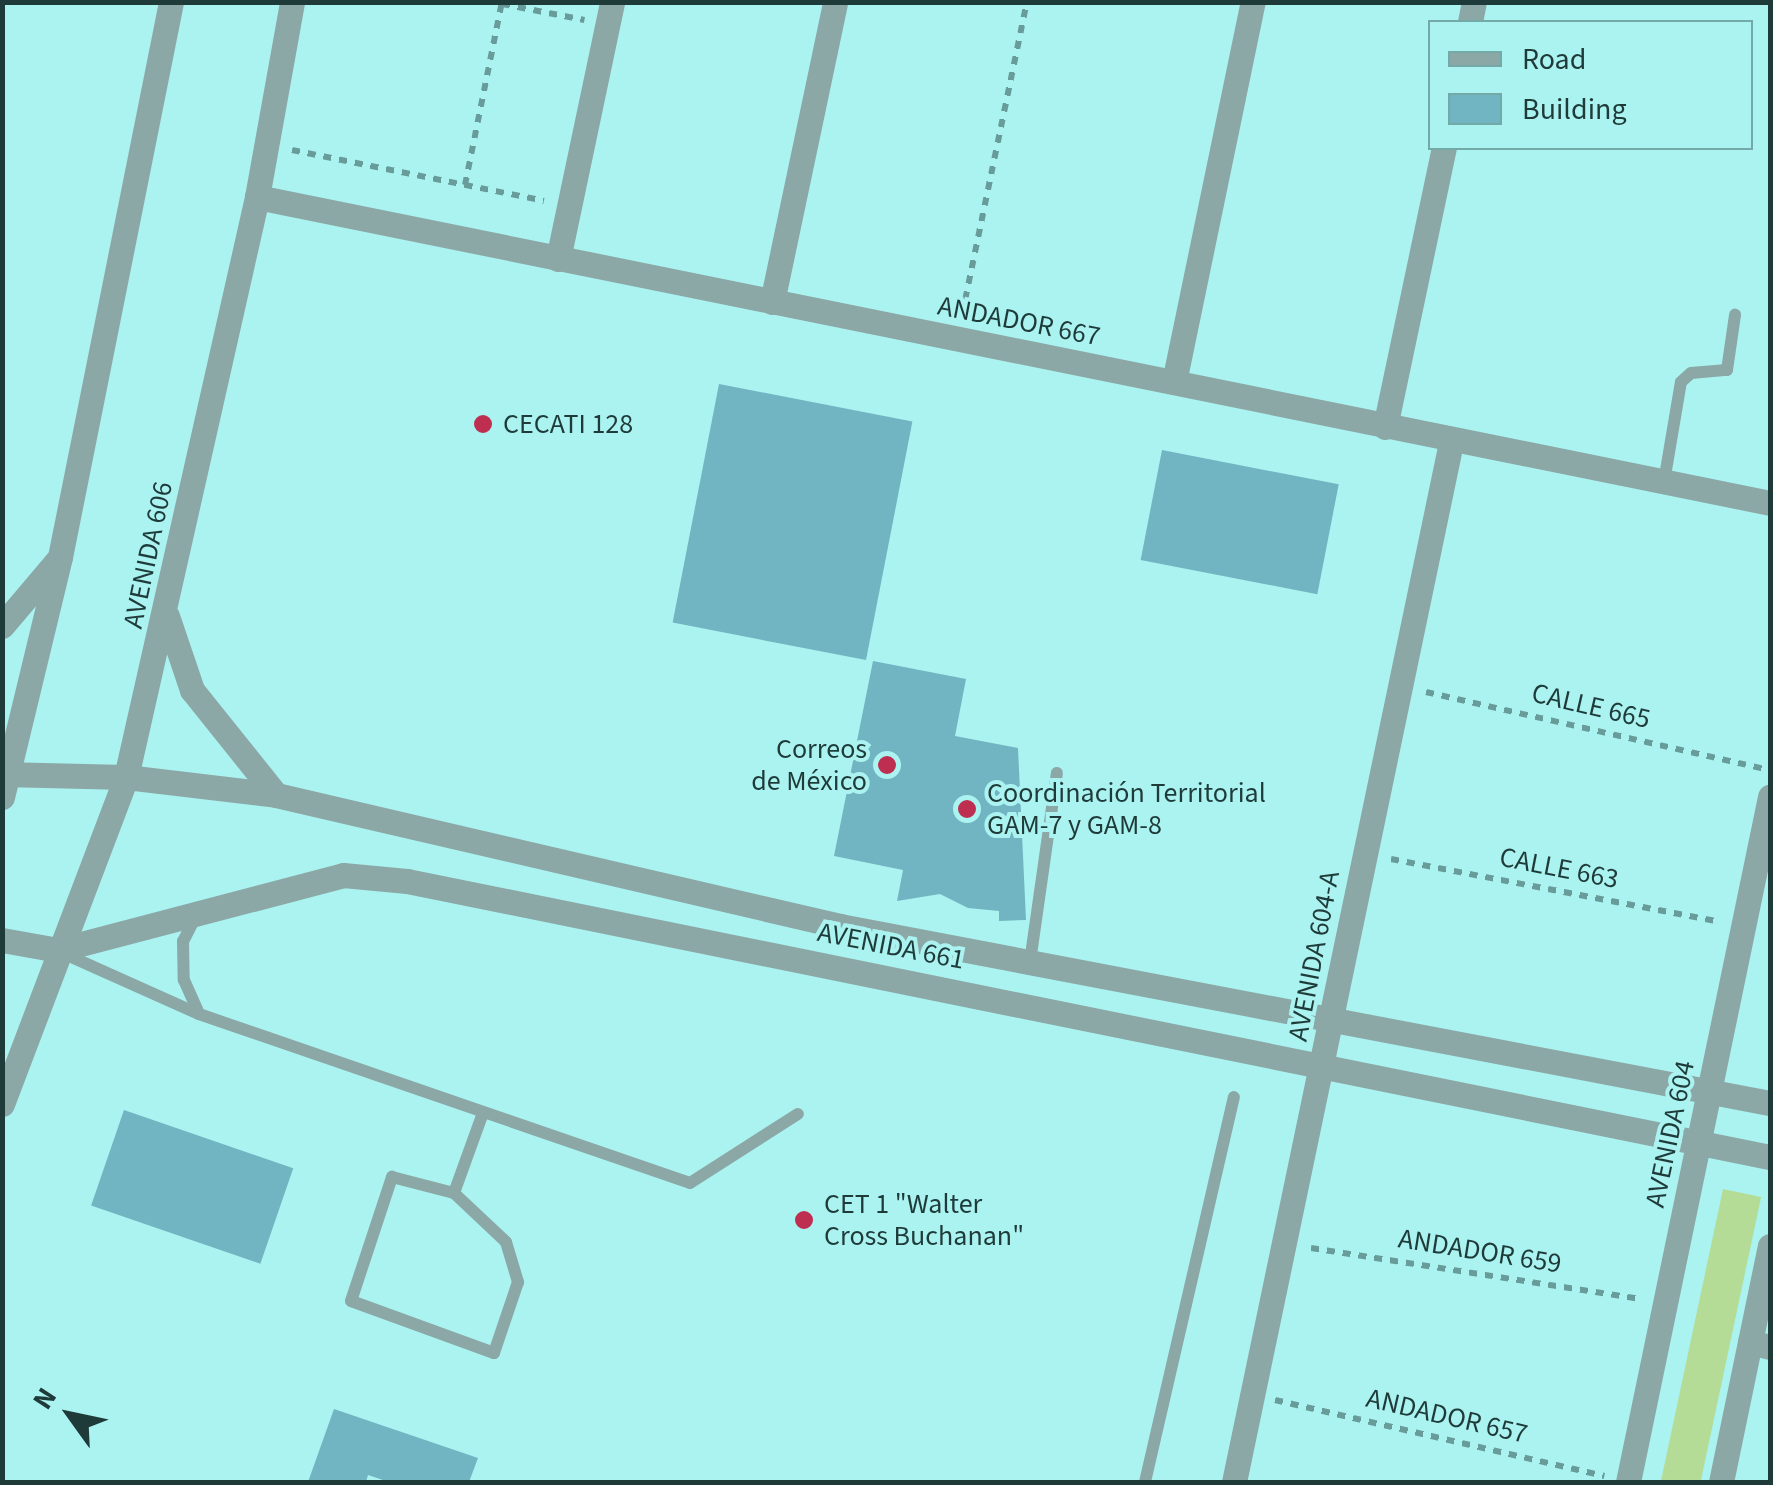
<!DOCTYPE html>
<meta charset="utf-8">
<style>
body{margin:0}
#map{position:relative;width:1773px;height:1485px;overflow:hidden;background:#abf3f0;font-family:"Source Sans 3",sans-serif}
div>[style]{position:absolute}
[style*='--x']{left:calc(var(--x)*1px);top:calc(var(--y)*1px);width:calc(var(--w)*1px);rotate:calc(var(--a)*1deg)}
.green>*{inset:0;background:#b4dc97;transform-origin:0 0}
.building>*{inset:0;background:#71b4c2;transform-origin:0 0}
.path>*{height:6px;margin-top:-3px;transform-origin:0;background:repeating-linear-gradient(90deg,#689c9a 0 8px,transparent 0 16px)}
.service>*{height:12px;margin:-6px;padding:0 6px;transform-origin:6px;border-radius:6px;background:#8ba8a7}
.minor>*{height:25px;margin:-12.5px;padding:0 12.5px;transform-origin:12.5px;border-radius:12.5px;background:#8ba8a7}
.tertiary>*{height:25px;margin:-12.5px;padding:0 12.5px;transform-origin:12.5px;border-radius:12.5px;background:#8ba8a7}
.dots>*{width:28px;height:28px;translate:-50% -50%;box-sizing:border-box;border:5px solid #abf3f0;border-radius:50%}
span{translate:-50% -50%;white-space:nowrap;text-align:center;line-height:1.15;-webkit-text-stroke:8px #abf3f0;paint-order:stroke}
.street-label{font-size:28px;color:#1e3b3a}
.poi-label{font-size:28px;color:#1e3b3a}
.left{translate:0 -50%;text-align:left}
.right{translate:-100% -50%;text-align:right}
.frame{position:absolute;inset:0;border:5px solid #1e3b3a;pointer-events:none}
.legend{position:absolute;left:1428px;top:20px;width:325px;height:130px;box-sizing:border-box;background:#abf3f0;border:2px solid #73a9a7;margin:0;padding:12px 18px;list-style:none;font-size:30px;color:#1e3b3a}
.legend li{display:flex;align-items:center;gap:20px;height:50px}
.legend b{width:50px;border:2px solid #73a9a7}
.north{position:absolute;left:20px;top:1365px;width:100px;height:100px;-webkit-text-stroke:8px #abf3f0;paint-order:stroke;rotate:303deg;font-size:28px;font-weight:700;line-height:40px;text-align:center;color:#1e3b3a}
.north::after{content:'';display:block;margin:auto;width:35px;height:45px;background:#1e3b3a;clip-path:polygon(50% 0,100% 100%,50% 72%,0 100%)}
</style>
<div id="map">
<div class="green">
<i style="left:1723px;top:1189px;width:39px;height:299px;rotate:12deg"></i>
</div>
<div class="building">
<i style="left:719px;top:384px;width:197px;height:243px;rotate:11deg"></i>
<i style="left:1162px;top:450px;width:180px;height:112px;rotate:11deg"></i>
<i style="clip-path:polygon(873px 661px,966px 679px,955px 736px,1018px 748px,1026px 920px,999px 921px,999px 911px,968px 908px,940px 894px,897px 901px,903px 870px,834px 856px)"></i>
<i style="left:124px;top:1110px;width:179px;height:101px;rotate:19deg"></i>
<i style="clip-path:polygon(334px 1409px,478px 1458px,469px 1482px,389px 1482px,368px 1475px,366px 1482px,308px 1482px)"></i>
</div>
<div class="path">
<i style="--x:502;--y:4;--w:84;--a:11"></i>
<i style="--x:292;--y:150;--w:257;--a:11.4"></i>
<i style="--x:465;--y:185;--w:187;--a:-78.6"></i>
<i style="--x:962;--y:315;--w:320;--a:-78.3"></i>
<i style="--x:1426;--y:692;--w:348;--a:12.8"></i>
<i style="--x:1391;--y:859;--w:332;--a:10.8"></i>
<i style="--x:1311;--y:1248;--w:332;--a:8.8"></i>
<i style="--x:1275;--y:1400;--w:338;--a:13"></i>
</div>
<div class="service">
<i style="--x:1664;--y:482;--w:101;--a:-80.4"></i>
<i style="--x:1681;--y:382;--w:13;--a:-42"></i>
<i style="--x:1691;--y:373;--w:36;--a:-5"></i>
<i style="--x:1727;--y:370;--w:56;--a:-81.7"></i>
<i style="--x:196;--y:916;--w:28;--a:117"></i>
<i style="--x:183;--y:941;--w:39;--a:89"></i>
<i style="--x:184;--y:980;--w:37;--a:66"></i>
<i style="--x:58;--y:951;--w:154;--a:24.1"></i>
<i style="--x:199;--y:1014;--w:519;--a:18.99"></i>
<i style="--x:690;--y:1183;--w:128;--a:-32.6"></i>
<i style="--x:1030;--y:962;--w:191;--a:-81.9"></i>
<i style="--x:392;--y:1177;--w:64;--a:14.5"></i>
<i style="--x:454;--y:1193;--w:71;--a:43.3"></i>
<i style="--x:506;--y:1242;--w:42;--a:73.3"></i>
<i style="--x:518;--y:1282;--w:75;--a:108.7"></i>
<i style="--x:494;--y:1353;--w:152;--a:-160"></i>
<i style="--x:351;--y:1301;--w:131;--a:-71.7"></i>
<i style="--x:454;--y:1193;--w:85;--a:-70.1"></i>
<i style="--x:1145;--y:1482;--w:395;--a:-77"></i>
</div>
<div class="minor">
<i style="--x:1470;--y:22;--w:20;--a:-79"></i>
<i style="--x:257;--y:197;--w:1544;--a:11.43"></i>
<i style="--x:558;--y:259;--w:263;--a:-78.1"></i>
<i style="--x:772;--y:302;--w:307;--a:-78.1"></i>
<i style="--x:1174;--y:382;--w:388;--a:-78.3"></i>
<i style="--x:1385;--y:427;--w:285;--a:-78.1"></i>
<i style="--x:1750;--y:1342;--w:21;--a:14"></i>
<i style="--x:1234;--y:1482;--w:1062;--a:-78.21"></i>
</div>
<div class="tertiary">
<i style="--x:167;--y:616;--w:78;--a:71.3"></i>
<i style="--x:192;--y:690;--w:134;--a:51.3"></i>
<i style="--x:2;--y:626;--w:85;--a:-49.8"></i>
<i style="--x:2;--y:774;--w:124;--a:1.4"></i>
<i style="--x:126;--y:777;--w:151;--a:6.8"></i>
<i style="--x:276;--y:795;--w:579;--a:13.08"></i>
<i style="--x:840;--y:926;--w:947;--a:10.78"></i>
<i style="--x:2;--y:797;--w:247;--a:-76.4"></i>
<i style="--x:60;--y:557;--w:566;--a:-78.69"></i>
<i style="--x:2;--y:940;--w:57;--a:10.1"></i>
<i style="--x:58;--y:950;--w:295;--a:-14.7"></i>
<i style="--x:343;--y:875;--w:64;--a:5.4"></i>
<i style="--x:407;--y:881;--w:1391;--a:11.45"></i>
<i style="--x:2;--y:1104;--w:350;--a:-69.2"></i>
<i style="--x:126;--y:777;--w:595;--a:-77.27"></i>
<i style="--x:257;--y:197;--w:198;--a:-79.8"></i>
<i style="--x:1628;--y:1482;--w:700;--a:-78.29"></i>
<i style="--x:1721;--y:1482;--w:241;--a:-78.3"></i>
</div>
<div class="dots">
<i style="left:483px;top:424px;background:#be2e50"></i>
<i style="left:887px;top:765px;background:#be2e50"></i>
<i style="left:967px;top:809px;background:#be2e50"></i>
<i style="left:804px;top:1220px;background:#be2e50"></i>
</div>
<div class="street-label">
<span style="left:1019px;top:321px;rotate:11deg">ANDADOR 667</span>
<span style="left:148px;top:555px;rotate:-78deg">AVENIDA 606</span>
<span style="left:1591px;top:706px;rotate:13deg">CALLE 665</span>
<span style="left:1559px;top:868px;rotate:11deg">CALLE 663</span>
<span style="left:891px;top:946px;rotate:11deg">AVENIDA 661</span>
<span style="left:1314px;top:956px;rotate:-79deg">AVENIDA 604-A</span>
<span style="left:1670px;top:1134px;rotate:-78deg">AVENIDA 604</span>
<span style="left:1480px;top:1251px;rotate:9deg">ANDADOR 659</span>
<span style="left:1447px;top:1416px;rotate:13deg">ANDADOR 657</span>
</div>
<div class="poi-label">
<span class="left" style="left:503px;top:424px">CECATI 128</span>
<span class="right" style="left:867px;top:765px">Correos<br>de México</span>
<span class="left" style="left:987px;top:809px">Coordinación Territorial<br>GAM-7 y GAM-8</span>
<span class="left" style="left:824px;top:1220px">CET 1 "Walter<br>Cross Buchanan"</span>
</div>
<div class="frame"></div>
<ul class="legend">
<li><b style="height:12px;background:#8ba8a7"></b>Road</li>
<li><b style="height:28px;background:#71b4c2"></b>Building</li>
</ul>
<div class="north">N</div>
</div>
